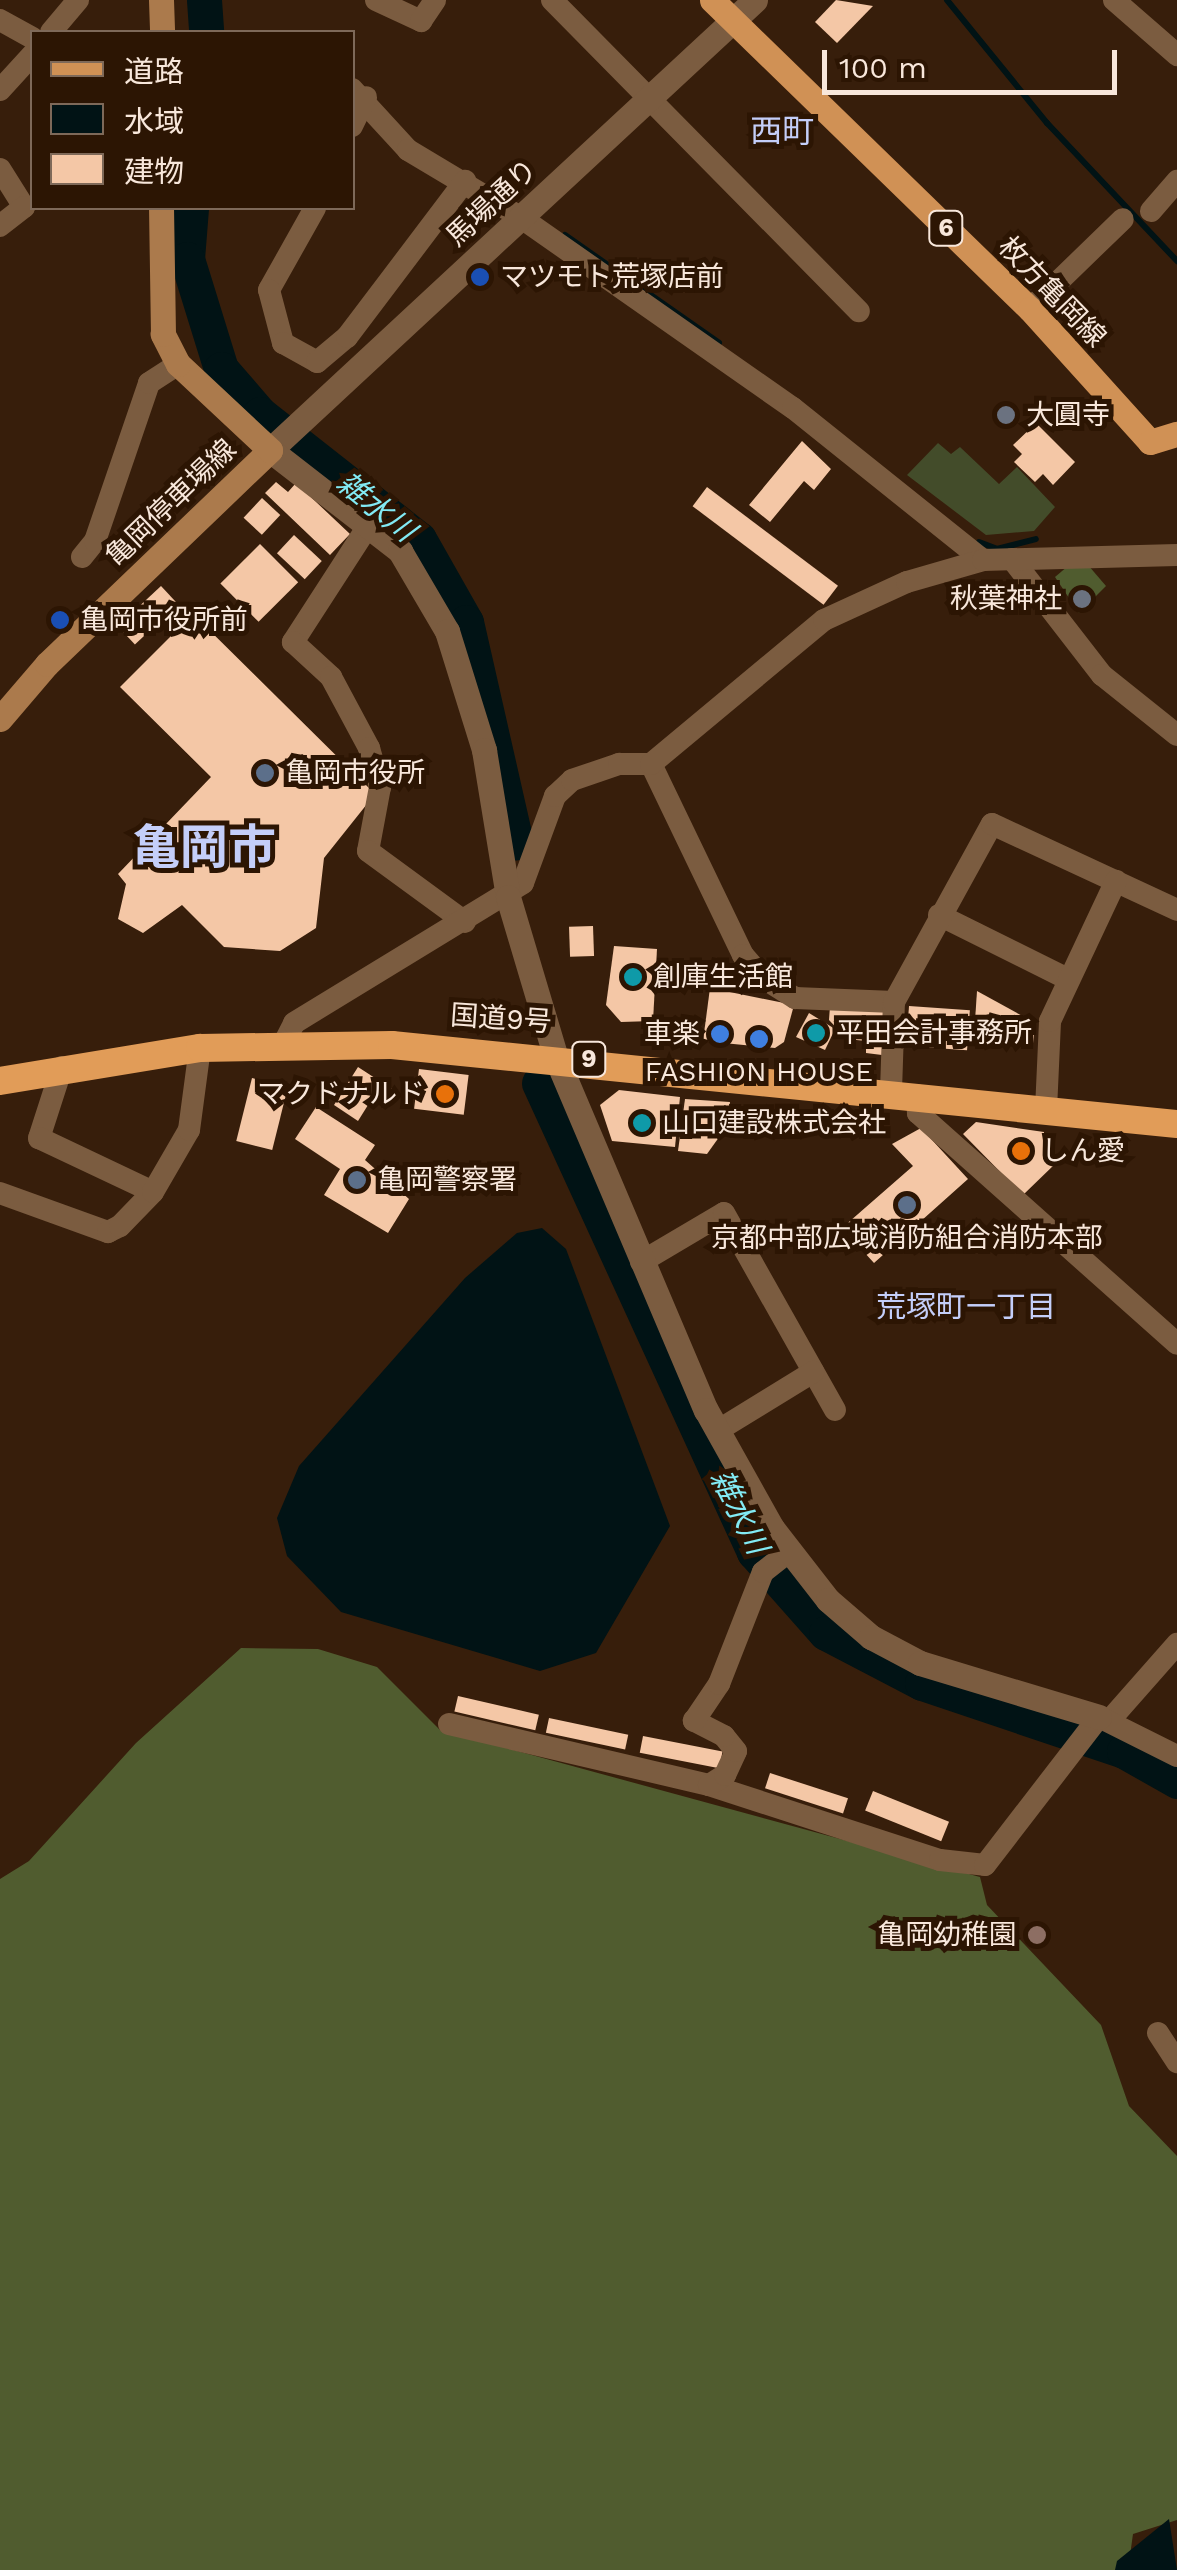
<!DOCTYPE html>
<meta charset="utf-8">
<style>
body{margin:0}
#map{position:relative;width:1177px;height:2570px;overflow:hidden;background:#371e0b;font-family:"Work Sans","Noto Sans JP",sans-serif}
div>[style]{position:absolute}
[style*='--x']{left:calc(var(--x)*1px);top:calc(var(--y)*1px);width:calc(var(--w)*1px);rotate:calc(var(--a)*1deg)}
.green>*{inset:0;background:#434c2a}
.forest>*{inset:0;background:#505c2f}
.water>*{inset:0;background:#011315}
.stream>*{height:6px;margin:-3px;padding:0 3px;transform-origin:3px;border-radius:3px;background:#011315}
.river>*{height:35px;margin:-17.5px;padding:0 17.5px;transform-origin:17.5px;border-radius:17.5px;background:#011315}
.building>*{inset:0;background:#f4c7a6;transform-origin:0 0}
.minor>*{height:22px;margin:-11px;padding:0 11px;transform-origin:11px;border-radius:11px;background:#7b5c40}
.tertiary>*{height:25px;margin:-12.5px;padding:0 12.5px;transform-origin:12.5px;border-radius:12.5px;background:#7b5c40}
.secondary>*{height:25px;margin:-12.5px;padding:0 12.5px;transform-origin:12.5px;border-radius:12.5px;background:#ab7a4c}
.primary>*{height:25px;margin:-12.5px;padding:0 12.5px;transform-origin:12.5px;border-radius:12.5px;background:#d09155}
.trunk>*{height:28px;margin:-14px;padding:0 14px;transform-origin:14px;border-radius:14px;background:#e19c58}
.dots>*{width:28px;height:28px;translate:-50% -50%;box-sizing:border-box;border:5px solid #2c1503;border-radius:50%}
span{translate:-50% -50%;white-space:nowrap;text-align:center;line-height:1.15;-webkit-text-stroke:10px #2c1503;paint-order:stroke}
.shield-label span{padding:2px 8px;background:#2c1503;border:2px solid;border-radius:8px;-webkit-text-stroke-width:0}
.shield-label{font-size:25px;color:#f8e7db;font-weight:700}
.street-label{font-size:28px;color:#f8e7db}
.poi-label{font-size:28px;color:#f8e7db}
.left{translate:0 -50%;text-align:left}
.right{translate:-100% -50%;text-align:right}
.water-label{font-size:30px;color:#82eaf4;font-style:italic}
.neighbourhood-label{font-size:30px;color:#c4cef9}
.quarter-label{font-size:32px;color:#c4cef9}
.town-label{font-size:48px;color:#c4cef9;font-weight:700}
.legend{position:absolute;left:30px;top:30px;width:325px;height:180px;box-sizing:border-box;background:#2c1503;border:2px solid #7e6959;margin:0;padding:12px 18px;list-style:none;font-size:30px;color:#f8e7db}
.legend li{display:flex;align-items:center;gap:20px;height:50px}
.legend b{width:50px;border:2px solid #7e6959}
.scale{position:absolute;left:822px;top:50px;width:295px;height:45px;box-sizing:border-box;border:5px solid #f8e7db;border-top:0;padding-left:12px;font-size:30px;line-height:35px;white-space:nowrap;color:#f8e7db;-webkit-text-stroke:8px #2c1503;paint-order:stroke}
</style>
<div id="map">
<div class="green">
<i style="clip-path:polygon(938px 443px,951px 454px,960px 447px,999px 484px,1017px 467px,1055px 507px,1034px 531px,986px 535px,907px 475px)"></i>
</div>
<div class="forest">
<i style="clip-path:polygon(1088px 565px,1106px 586px,1079px 613px,1055px 577px,1068px 566px)"></i>
<i style="clip-path:polygon(241px 1648px,318px 1649px,377px 1667px,440px 1730px,980px 1877px,987px 1905px,1101px 2025px,1129px 2106px,1177px 2156px,1177px 2520px,1133px 2534px,1128px 2570px,0 2570px,0 1879px,29px 1861px,136px 1743px)"></i>
</div>
<div class="water">
<i style="clip-path:polygon(542px 1228px,566px 1249px,670px 1526px,596px 1653px,540px 1671px,341px 1612px,287px 1556px,277px 1518px,299px 1466px,465px 1278px,517px 1233px)"></i>
<i style="clip-path:polygon(1169px 2519px,1177px 2570px,1115px 2570px,1117px 2561px)"></i>
</div>
<div class="stream">
<i style="--x:947;--y:0;--w:159;--a:50.9"></i>
<i style="--x:1047;--y:123;--w:190;--a:46.7"></i>
<i style="--x:565;--y:235;--w:188;--a:35"></i>
<i style="--x:979;--y:542;--w:19;--a:21"></i>
<i style="--x:997;--y:549;--w:40;--a:-14.4"></i>
</div>
<div class="river">
<i style="--x:204;--y:0;--w:32;--a:86"></i>
<i style="--x:191;--y:208;--w:51;--a:94.5"></i>
<i style="--x:187;--y:259;--w:115;--a:72.8"></i>
<i style="--x:221;--y:369;--w:60;--a:49.1"></i>
<i style="--x:260;--y:414;--w:202;--a:38.2"></i>
<i style="--x:419;--y:539;--w:95;--a:60.5"></i>
<i style="--x:466;--y:622;--w:226;--a:77.2"></i>
<i style="--x:539;--y:1083;--w:516;--a:65.37"></i>
<i style="--x:754;--y:1552;--w:108;--a:48.4"></i>
<i style="--x:826;--y:1633;--w:108;--a:27.5"></i>
<i style="--x:922;--y:1683;--w:213;--a:18.6"></i>
<i style="--x:1124;--y:1751;--w:61;--a:29.5"></i>
</div>
<div class="building">
<i style="clip-path:polygon(836px 0,873px 6px,837px 43px,815px 22px)"></i>
<i style="clip-path:polygon(1036px 423px,1075px 462px,1053px 485px,1043px 474px,1035px 482px,1014px 462px,1022px 454px,1013px 445px)"></i>
<i style="clip-path:polygon(802px 441px,831px 469px,814px 490px,804px 481px,770px 522px,749px 505px)"></i>
<i style="clip-path:polygon(276px 482px,288px 492px,296px 483px,350px 534px,330px 555px,265px 493px)"></i>
<i style="left:707px;top:487px;width:164px;height:24px;rotate:37deg"></i>
<i style="left:262px;top:498px;width:25px;height:27px;rotate:43deg"></i>
<i style="left:294px;top:535px;width:38px;height:25px;rotate:43deg"></i>
<i style="left:260px;top:544px;width:54px;height:56px;rotate:45deg"></i>
<i style="left:161px;top:586px;width:25px;height:59px;rotate:47deg"></i>
<i style="clip-path:polygon(193px 614px,375px 794px,324px 858px,316px 928px,280px 951px,224px 947px,182px 905px,143px 933px,118px 919px,126px 884px,118px 874px,211px 777px,120px 687px)"></i>
<i style="left:593px;top:926px;width:30px;height:24px;rotate:88deg"></i>
<i style="clip-path:polygon(614px 946px,657px 949px,653px 1021px,621px 1022px,606px 1005px)"></i>
<i style="clip-path:polygon(710px 988px,794px 1005px,784px 1042px,775px 1048px,703px 1041px)"></i>
<i style="clip-path:polygon(977px 991px,1035px 1023px,1033px 1043px,974px 1036px)"></i>
<i style="clip-path:polygon(830px 1006px,887px 1012px,882px 1055px,866px 1053px,866px 1041px,847px 1039px,829px 1020px)"></i>
<i style="left:909px;top:1006px;width:61px;height:40px;rotate:4deg"></i>
<i style="clip-path:polygon(809px 1013px,835px 1029px,825px 1050px,796px 1037px)"></i>
<i style="clip-path:polygon(358px 1067px,395px 1091px,387px 1106px,373px 1097px,358px 1121px,334px 1105px)"></i>
<i style="left:419px;top:1069px;width:50px;height:40px;rotate:7deg"></i>
<i style="left:252px;top:1078px;width:37px;height:65px;rotate:14deg"></i>
<i style="clip-path:polygon(619px 1090px,680px 1097px,675px 1147px,612px 1141px,600px 1105px)"></i>
<i style="clip-path:polygon(685px 1099px,730px 1102px,727px 1126px,707px 1154px,678px 1151px)"></i>
<i style="clip-path:polygon(316px 1107px,375px 1145px,365px 1160px,409px 1199px,388px 1233px,324px 1195px,340px 1169px,295px 1139px)"></i>
<i style="clip-path:polygon(976px 1122px,1044px 1132px,1044px 1151px,1056px 1163px,1023px 1195px,963px 1134px)"></i>
<i style="clip-path:polygon(921px 1128px,968px 1179px,874px 1263px,842px 1228px,913px 1166px,892px 1144px)"></i>
<i style="left:458px;top:1696px;width:83px;height:16px;rotate:13deg"></i>
<i style="left:549px;top:1718px;width:81px;height:15px;rotate:12deg"></i>
<i style="left:643px;top:1736px;width:81px;height:17px;rotate:11deg"></i>
<i style="left:770px;top:1773px;width:82px;height:16px;rotate:18deg"></i>
<i style="left:873px;top:1791px;width:82px;height:21px;rotate:22deg"></i>
</div>
<div class="minor">
<i style="--x:376;--y:0;--w:50;--a:25"></i>
<i style="--x:421;--y:21;--w:25;--a:-56"></i>
<i style="--x:552;--y:0;--w:437;--a:45.4"></i>
<i style="--x:1114;--y:0;--w:84;--a:41.1"></i>
<i style="--x:0;--y:20;--w:37;--a:29"></i>
<i style="--x:51;--y:32;--w:42;--a:-49.8"></i>
<i style="--x:352;--y:89;--w:83;--a:47.4"></i>
<i style="--x:408;--y:150;--w:131;--a:30.9"></i>
<i style="--x:520;--y:217;--w:333;--a:35"></i>
<i style="--x:793;--y:408;--w:243;--a:38.7"></i>
<i style="--x:0;--y:90;--w:47;--a:-47.6"></i>
<i style="--x:352;--y:126;--w:32;--a:-64"></i>
<i style="--x:0;--y:169;--w:45;--a:57.7"></i>
<i style="--x:24;--y:207;--w:31;--a:142"></i>
<i style="--x:315;--y:208;--w:94;--a:119.3"></i>
<i style="--x:269;--y:290;--w:55;--a:75.2"></i>
<i style="--x:283;--y:343;--w:39;--a:29"></i>
<i style="--x:317;--y:362;--w:39;--a:-40"></i>
<i style="--x:347;--y:337;--w:196;--a:-52.9"></i>
<i style="--x:1151;--y:211;--w:40;--a:-49"></i>
<i style="--x:1030;--y:309;--w:129;--a:-44.1"></i>
<i style="--x:370;--y:523;--w:142;--a:122.9"></i>
<i style="--x:293;--y:642;--w:52;--a:42.6"></i>
<i style="--x:331;--y:677;--w:81;--a:61.8"></i>
<i style="--x:369;--y:748;--w:41;--a:74.2"></i>
<i style="--x:380;--y:787;--w:65;--a:100.6"></i>
<i style="--x:368;--y:851;--w:120;--a:36.2"></i>
<i style="--x:82;--y:557;--w:21;--a:-51"></i>
<i style="--x:95;--y:541;--w:167;--a:-71.1"></i>
<i style="--x:149;--y:383;--w:35;--a:-33"></i>
<i style="--x:1012;--y:559;--w:147;--a:52.2"></i>
<i style="--x:1102;--y:675;--w:96;--a:38.7"></i>
<i style="--x:651;--y:764;--w:212;--a:64.3"></i>
<i style="--x:743;--y:955;--w:30;--a:49"></i>
<i style="--x:763;--y:978;--w:38;--a:32"></i>
<i style="--x:795;--y:998;--w:99;--a:2.3"></i>
<i style="--x:939;--y:915;--w:144;--a:26.4"></i>
<i style="--x:284;--y:1043;--w:22;--a:-63"></i>
<i style="--x:294;--y:1023;--w:268;--a:-31.4"></i>
<i style="--x:523;--y:883;--w:93;--a:-69.8"></i>
<i style="--x:555;--y:796;--w:23;--a:-43"></i>
<i style="--x:572;--y:780;--w:50;--a:-18.8"></i>
<i style="--x:619;--y:764;--w:32;--a:0"></i>
<i style="--x:651;--y:764;--w:225;--a:-39.8"></i>
<i style="--x:824;--y:620;--w:91;--a:-24.6"></i>
<i style="--x:907;--y:582;--w:79;--a:-16.1"></i>
<i style="--x:983;--y:560;--w:194;--a:-1.5"></i>
<i style="--x:62;--y:1067;--w:75;--a:107.9"></i>
<i style="--x:39;--y:1138;--w:126;--a:25.3"></i>
<i style="--x:891;--y:1091;--w:89;--a:-88.1"></i>
<i style="--x:894;--y:1002;--w:203;--a:-61.2"></i>
<i style="--x:992;--y:824;--w:204;--a:24.9"></i>
<i style="--x:917;--y:1095;--w:18;--a:87"></i>
<i style="--x:918;--y:1113;--w:347;--a:41.7"></i>
<i style="--x:1046;--y:1110;--w:89;--a:-87.4"></i>
<i style="--x:1050;--y:1021;--w:155;--a:-64.8"></i>
<i style="--x:0;--y:1193;--w:115;--a:19.9"></i>
<i style="--x:108;--y:1232;--w:13;--a:-27"></i>
<i style="--x:120;--y:1226;--w:47;--a:-45.9"></i>
<i style="--x:153;--y:1192;--w:72;--a:-59.9"></i>
<i style="--x:189;--y:1130;--w:83;--a:-82.4"></i>
<i style="--x:641;--y:1262;--w:96;--a:-30.6"></i>
<i style="--x:724;--y:1213;--w:226;--a:60.6"></i>
<i style="--x:717;--y:1431;--w:113;--a:-31.6"></i>
<i style="--x:1109;--y:1721;--w:103;--a:-48.6"></i>
<i style="--x:449;--y:1724;--w:267;--a:13.2"></i>
<i style="--x:709;--y:1785;--w:243;--a:18"></i>
<i style="--x:940;--y:1860;--w:45;--a:6.3"></i>
<i style="--x:985;--y:1865;--w:187;--a:-52.4"></i>
<i style="--x:1099;--y:1717;--w:87;--a:26.6"></i>
<i style="--x:709;--y:1785;--w:19;--a:-32"></i>
<i style="--x:725;--y:1775;--w:26;--a:-65"></i>
<i style="--x:736;--y:1751;--w:19;--a:-129"></i>
<i style="--x:724;--y:1736;--w:34;--a:-153"></i>
<i style="--x:694;--y:1721;--w:45;--a:-56"></i>
<i style="--x:719;--y:1684;--w:120;--a:-68.6"></i>
<i style="--x:763;--y:1572;--w:33;--a:-38"></i>
<i style="--x:1158;--y:2033;--w:35;--a:57"></i>
</div>
<div class="tertiary">
<i style="--x:755;--y:0;--w:662;--a:137.14"></i>
<i style="--x:270;--y:450;--w:165;--a:37.8"></i>
<i style="--x:400;--y:551;--w:93;--a:59.6"></i>
<i style="--x:447;--y:631;--w:125;--a:72.7"></i>
<i style="--x:484;--y:750;--w:149;--a:80.7"></i>
<i style="--x:508;--y:897;--w:165;--a:73.4"></i>
<i style="--x:555;--y:1055;--w:386;--a:67"></i>
<i style="--x:706;--y:1410;--w:135;--a:60.8"></i>
<i style="--x:772;--y:1528;--w:91;--a:52.1"></i>
<i style="--x:828;--y:1600;--w:57;--a:40.7"></i>
<i style="--x:871;--y:1637;--w:55;--a:28"></i>
<i style="--x:920;--y:1663;--w:187;--a:16.8"></i>
</div>
<div class="secondary">
<i style="--x:161;--y:0;--w:32;--a:88"></i>
<i style="--x:0;--y:719;--w:72;--a:-49.5"></i>
<i style="--x:47;--y:664;--w:309;--a:-43.8"></i>
<i style="--x:270;--y:450;--w:126;--a:-136.9"></i>
<i style="--x:178;--y:364;--w:34;--a:-117"></i>
<i style="--x:163;--y:334;--w:126;--a:-90.9"></i>
</div>
<div class="primary">
<i style="--x:712;--y:0;--w:443;--a:44.2"></i>
<i style="--x:1030;--y:309;--w:179;--a:47.9"></i>
<i style="--x:1150;--y:442;--w:28;--a:-17"></i>
</div>
<div class="trunk">
<i style="--x:0;--y:1081;--w:203;--a:-9.4"></i>
<i style="--x:200;--y:1048;--w:192;--a:-0.9"></i>
<i style="--x:392;--y:1045;--w:789;--a:5.75"></i>
</div>
<div class="dots">
<i style="left:480px;top:277px;background:#1a4fb4"></i>
<i style="left:1006px;top:415px;background:#6b7280"></i>
<i style="left:1082px;top:599px;background:#6b7280"></i>
<i style="left:60px;top:620px;background:#1a4fb4"></i>
<i style="left:265px;top:773px;background:#5c6f8a"></i>
<i style="left:633px;top:977px;background:#0f9aa8"></i>
<i style="left:816px;top:1033px;background:#0f9aa8"></i>
<i style="left:720px;top:1034px;background:#3f7fe0"></i>
<i style="left:759px;top:1039px;background:#3f7fe0"></i>
<i style="left:445px;top:1094px;background:#e8710a"></i>
<i style="left:642px;top:1123px;background:#0f9aa8"></i>
<i style="left:1021px;top:1151px;background:#e8710a"></i>
<i style="left:357px;top:1180px;background:#5c6f8a"></i>
<i style="left:907px;top:1205px;background:#5c6f8a"></i>
<i style="left:1037px;top:1935px;background:#8d6e63"></i>
</div>
<div class="shield-label">
<span style="left:946px;top:228px">6</span>
<span style="left:589px;top:1059px">9</span>
</div>
<div class="street-label">
<span style="left:492px;top:203px;rotate:-43deg">馬場通り</span>
<span style="left:1052px;top:292px;rotate:46deg">枚方亀岡線</span>
<span style="left:171px;top:503px;rotate:-44deg">亀岡停車場線</span>
<span style="left:501px;top:1019px;rotate:4deg">国道9号</span>
</div>
<div class="poi-label">
<span class="left" style="left:500px;top:277px">マツモト荒塚店前</span>
<span class="left" style="left:1026px;top:415px">大圓寺</span>
<span class="right" style="left:1062px;top:599px">秋葉神社</span>
<span class="left" style="left:80px;top:620px">亀岡市役所前</span>
<span class="left" style="left:285px;top:773px">亀岡市役所</span>
<span class="left" style="left:653px;top:977px">創庫生活館</span>
<span class="left" style="left:836px;top:1033px">平田会計事務所</span>
<span class="right" style="left:700px;top:1034px">車楽</span>
<span style="left:759px;top:1072px">FASHION HOUSE</span>
<span class="right" style="left:425px;top:1094px">マクドナルド</span>
<span class="left" style="left:662px;top:1123px">山口建設株式会社</span>
<span class="left" style="left:1041px;top:1151px">しん愛</span>
<span class="left" style="left:377px;top:1180px">亀岡警察署</span>
<span style="left:907px;top:1238px">京都中部広域消防組合消防本部</span>
<span class="right" style="left:1017px;top:1935px">亀岡幼稚園</span>
</div>
<div class="water-label">
<span style="left:376px;top:507px;rotate:39deg">雑水川</span>
<span style="left:739px;top:1512px;rotate:63deg">雑水川</span>
</div>
<div class="neighbourhood-label">
<span style="left:966px;top:1307px">荒塚町一丁目</span>
</div>
<div class="quarter-label">
<span style="left:782px;top:131px">西町</span>
</div>
<div class="town-label">
<span style="left:204px;top:848px">亀岡市</span>
</div>
<ul class="legend">
<li><b style="height:12px;background:#d09155"></b>道路</li>
<li><b style="height:28px;background:#011315"></b>水域</li>
<li><b style="height:28px;background:#f4c7a6"></b>建物</li>
</ul>
<div class="scale">100 m</div>
</div>
